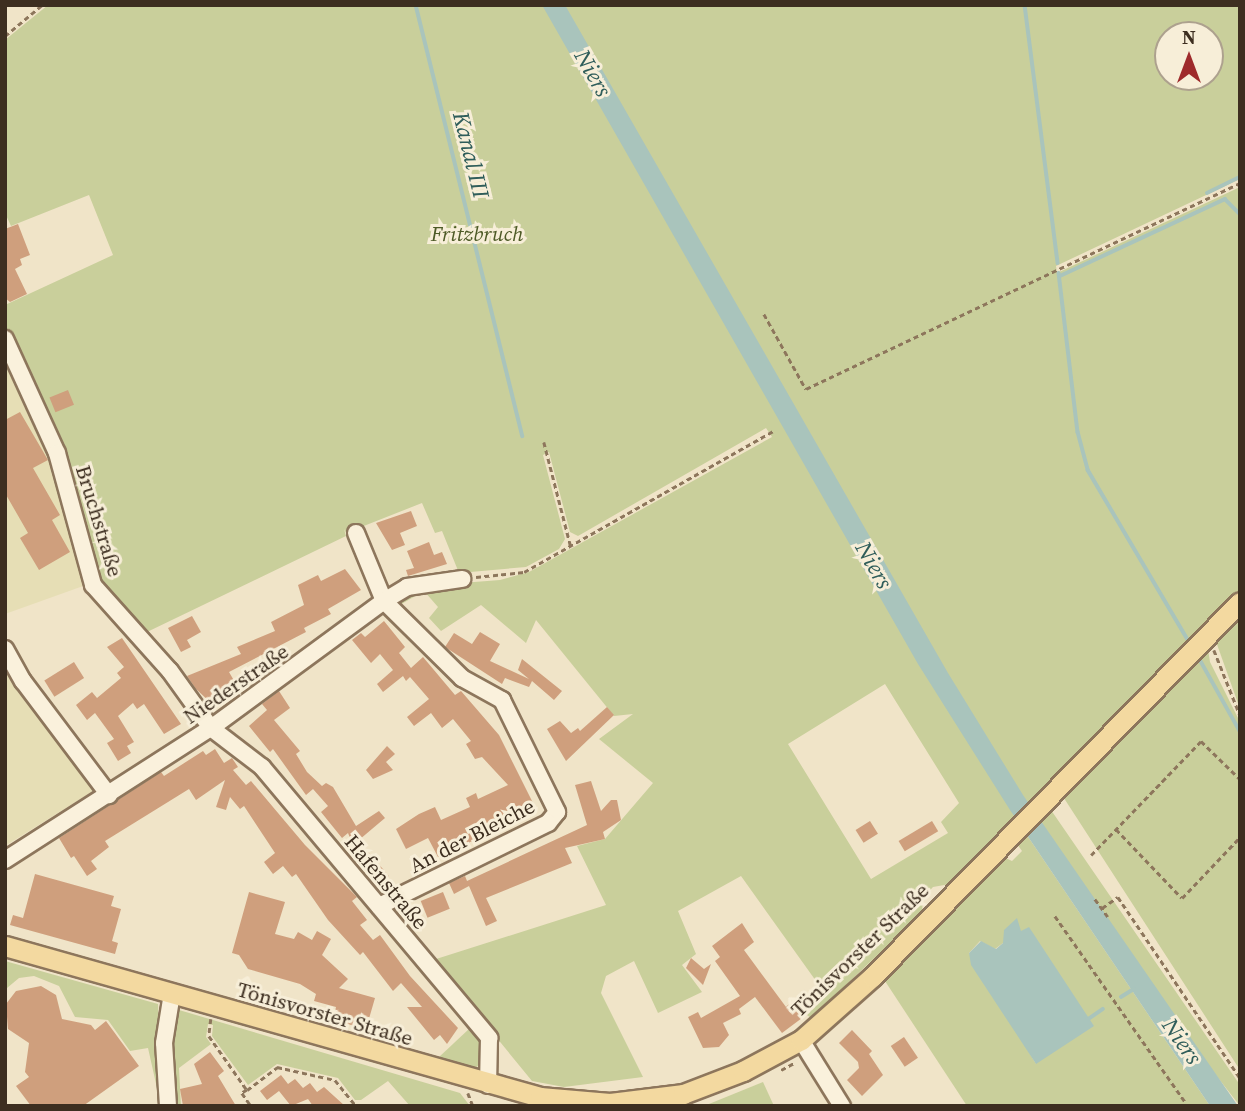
<!DOCTYPE html>
<meta charset="utf-8">
<style>
body{margin:0}
#map{position:relative;width:1245px;height:1111px;overflow:hidden;background:#f0e4c8;font-family:"Source Serif 4",serif}
div>[style]{position:absolute}
[style*='--x']{left:calc(var(--x)*1px);top:calc(var(--y)*1px);width:calc(var(--w)*1px);rotate:calc(var(--a)*1deg)}
.farmland>*{inset:0;background:#e6deb5}
.green>*{inset:0;background:#c9cf9b}
.water>*{inset:0;background:#a9c4bc}
.stream>*{height:3.5px;margin:-1.75px;padding:0 1.75px;transform-origin:1.75px;border-radius:1.75px;background:#a9c4bc}
.building>*{inset:0;background:#cf9f7d;transform-origin:0 0}
.path>*{height:2.5px;margin-top:-1.25px;transform-origin:0;background:repeating-linear-gradient(90deg,#8d765c 0 5px,transparent 0 8.5px)}
.roads{filter:drop-shadow(2px 0 #8d765c) drop-shadow(-2px 0 #8d765c) drop-shadow(0 2px #8d765c) drop-shadow(0 -2px #8d765c)}
.minor>*{height:16px;margin:-8px;padding:0 8px;transform-origin:8px;border-radius:8px;background:#faf1dc}
.major>*{height:19px;margin:-9.5px;padding:0 9.5px;transform-origin:9.5px;border-radius:9.5px;background:#f3d9a0}
span{translate:-50% -50%;white-space:nowrap;text-align:center;line-height:1.15;-webkit-text-stroke:6px #f7eed8;paint-order:stroke}
.park-label{font-size:21px;color:#4d5a26;font-style:italic}
.street-label{font-size:21px;color:#3d2e20}
.water-label{font-size:23px;color:#2f5d5a;font-style:italic}
.frame{position:absolute;inset:0;border:7px solid #3d2e20;pointer-events:none}
.north{position:absolute;left:1154px;top:21px;width:70px;height:70px;box-sizing:border-box;background:#f7eed8;border:2px solid #ada18e;border-radius:50%;rotate:0deg;font-size:19px;font-weight:700;line-height:28px;text-align:center;color:#3d2e20}
.north::after{content:'';display:block;margin:auto;width:24px;height:32px;background:#9e2a2b;clip-path:polygon(50% 0,100% 100%,50% 72%,0 100%)}
</style>
<div id="map">
<div class="farmland">
<i style="clip-path:polygon(5px 349px,58px 473px,86px 585px,5px 614px)"></i>
<i style="clip-path:polygon(5px 658px,98px 788px,5px 846px)"></i>
</div>
<div class="green">
<i style="clip-path:polygon(evenodd,48px 5px,1240px 5px,1240px 179px,1056px 266px,1057px 273px,1240px 187px,1240px 593px,1207px 643px,1210px 662px,1240px 722px,1240px 1070px,1060px 792px,1040px 794px,1240px 1085px,1240px 1106px,1012px 813px,1210px 1106px,967px 1106px,883px 978px,999px 855px,1012px 861px,1022px 851px,1006px 828px,950px 884px,933px 887px,923px 898px,922px 913px,811px 1018px,807px 1015px,826px 995px,741px 876px,678px 911px,696px 954px,682px 965px,702px 992px,658px 1013px,634px 961px,606px 976px,601px 993px,643px 1077px,564px 1087px,532px 1081px,433px 960px,606px 905px,577px 846px,605px 839px,653px 783px,599px 739px,633px 714px,614px 716px,536px 620px,526px 643px,481px 605px,441px 631px,429px 618px,438px 607px,424px 591px,398px 606px,396px 600px,423px 586px,500px 580px,529px 572px,772px 437px,766px 428px,578px 536px,570px 532px,549px 452px,543px 455px,565px 539px,559px 549px,526px 567px,459px 573px,442px 531px,435px 533px,422px 503px,346px 533px,344px 529px,346px 536px,147px 632px,97px 581px,57px 439px,5px 325px,5px 305px,113px 255px,89px 195px,11px 226px,5px 213px,5px 40px,48px 5px,1168px 35px,1210px 35px,1210px 77px,1168px 77px,1168px 35px,48px 5px,885px 684px,959px 803px,941px 822px,948px 833px,871px 879px,788px 744px,885px 684px,48px 5px,980px 941px,995px 949px,1003px 943px,1036px 1064px,969px 953px,980px 941px)"></i>
<i style="clip-path:polygon(1240px 610px,1240px 709px,1214px 636px)"></i>
<i style="clip-path:polygon(5px 961px,158px 1004px,161px 1106px,148px 1048px,130px 1051px,108px 1020px,75px 1017px,59px 986px,34px 976px,19px 978px,7px 988px)"></i>
<i style="clip-path:polygon(179px 1010px,460px 1093px,470px 1106px,410px 1106px,388px 1081px,361px 1100px,355px 1100px,338px 1078px,277px 1064px,248px 1085px,212px 1036px,213px 1025px,208px 1024px,206px 1037px,211px 1044px,179px 1068px,181px 1106px,176px 1106px,171px 1041px)"></i>
<i style="clip-path:polygon(470px 1028px,481px 1042px,480px 1064px,474px 1069px,438px 1058px)"></i>
<i style="clip-path:polygon(763px 1082px,774px 1106px,704px 1106px)"></i>
</div>
<div class="water">
<i style="clip-path:polygon(542px 5px,565px 5px,948px 673px,1023px 795px,1238px 1106px,1210px 1106px,1010px 810px,918px 664px)"></i>
<i style="clip-path:polygon(1017px 918px,1021px 931px,1029px 927px,1094px 1026px,1036px 1064px,971px 965px,969px 953px,981px 941px,996px 949px,1003px 943px,1004px 930px)"></i>
</div>
<div class="stream">
<i style="--x:416;--y:5;--w:444;--a:76.1"></i>
<i style="--x:1025;--y:5;--w:260;--a:82.7"></i>
<i style="--x:1207;--y:193;--w:37;--a:-26"></i>
<i style="--x:1059;--y:273;--w:160;--a:83.2"></i>
<i style="--x:1078;--y:432;--w:39;--a:75"></i>
<i style="--x:1088;--y:470;--w:201;--a:59.5"></i>
<i style="--x:1060;--y:276;--w:182;--a:-25"></i>
<i style="--x:1225;--y:199;--w:21;--a:45"></i>
<i style="--x:1198;--y:656;--w:86;--a:60.8"></i>
<i style="--x:1121;--y:997;--w:15;--a:-32"></i>
<i style="--x:1087;--y:1020;--w:19;--a:-35"></i>
</div>
<div class="building">
<i style="clip-path:polygon(18px 224px,30px 255px,20px 259px,22px 265px,15px 269px,27px 294px,10px 302px,5px 298px,5px 229px)"></i>
<i style="left:68px;top:390px;width:16px;height:20px;rotate:68deg"></i>
<i style="clip-path:polygon(20px 412px,48px 460px,33px 468px,60px 515px,52px 520px,70px 552px,39px 570px,20px 538px,28px 533px,5px 493px,5px 420px)"></i>
<i style="clip-path:polygon(411px 511px,417px 526px,400px 533px,405px 545px,392px 550px,376px 523px)"></i>
<i style="clip-path:polygon(429px 542px,434px 555px,442px 552px,447px 564px,408px 576px,406px 570px,414px 568px,407px 551px)"></i>
<i style="clip-path:polygon(345px 569px,361px 590px,328px 609px,331px 614px,304px 628px,306px 632px,229px 672px,240px 691px,212px 704px,196px 689px,187px 676px,241px 654px,237px 647px,275px 631px,271px 622px,304px 605px,298px 585px,318px 575px,321px 581px)"></i>
<i style="clip-path:polygon(192px 616px,201px 632px,187px 640px,191px 647px,181px 652px,168px 628px)"></i>
<i style="clip-path:polygon(384px 621px,405px 647px,399px 653px,411px 668px,423px 657px,455px 695px,461px 691px,499px 735px,537px 811px,438px 857px,428px 838px,406px 849px,396px 829px,419px 814px,435px 807px,441px 820px,470px 807px,466px 798px,476px 793px,478px 799px,508px 785px,482px 757px,475px 759px,466px 744px,471px 741px,453px 719px,442px 728px,431px 713px,414px 726px,407px 717px,429px 699px,410px 677px,406px 681px,403px 676px,383px 692px,377px 684px,393px 670px,380px 654px,371px 663px,352px 640px,361px 633px,365px 637px)"></i>
<i style="clip-path:polygon(480px 632px,500px 644px,490px 661px,529px 679px,518px 670px,522px 659px,562px 691px,554px 700px,532px 681px,529px 687px,505px 678px,502px 684px,445px 647px,454px 633px,472px 644px)"></i>
<i style="clip-path:polygon(122px 638px,181px 724px,164px 734px,144px 704px,137px 709px,133px 703px,118px 716px,134px 742px,127px 746px,131px 753px,118px 761px,107px 743px,114px 739px,95px 713px,87px 720px,76px 705px,92px 692px,97px 698px,121px 678px,117px 673px,124px 667px,107px 647px)"></i>
<i style="left:74px;top:662px;width:19px;height:35px;rotate:58deg"></i>
<i style="clip-path:polygon(279px 691px,290px 708px,274px 720px,300px 751px,296px 754px,307px 772px,322px 786px,326px 783px,333px 787px,356px 826px,379px 811px,385px 818px,353px 845px,348px 833px,342px 838px,321px 812px,328px 806px,313px 789px,306px 795px,273px 749px,270px 752px,249px 726px,267px 710px,262px 704px)"></i>
<i style="clip-path:polygon(607px 707px,614px 715px,566px 761px,547px 729px,560px 721px,571px 733px,578px 728px,580px 731px)"></i>
<i style="clip-path:polygon(387px 746px,395px 754px,386px 762px,393px 770px,373px 779px,366px 770px)"></i>
<i style="clip-path:polygon(215px 749px,224px 763px,232px 758px,238px 767px,233px 770px,246px 785px,251px 781px,305px 845px,357px 897px,352px 901px,367px 920px,360px 925px,373px 940px,380px 935px,410px 976px,458px 1028px,447px 1044px,440px 1035px,434px 1040px,407px 1007px,422px 1007px,401px 983px,393px 991px,363px 952px,360px 955px,328px 920px,296px 874px,292px 877px,283px 866px,273px 874px,264px 862px,275px 853px,244px 806px,240px 809px,230px 797px,226px 810px,216px 807px,225px 780px,196px 800px,189px 789px,105px 841px,109px 847px,91px 861px,97px 869px,87px 876px,74px 856px,71px 858px,59px 838px,161px 772px,164px 776px,203px 751px,206px 755px)"></i>
<i style="clip-path:polygon(591px 781px,601px 811px,611px 800px,617px 800px,621px 820px,603px 832px,605px 839px,565px 848px,572px 863px,486px 898px,497px 921px,486px 926px,469px 886px,454px 894px,449px 883px,465px 876px,467px 881px,587px 825px,575px 785px)"></i>
<i style="left:870px;top:821px;width:15px;height:17px;rotate:58deg"></i>
<i style="left:932px;top:821px;width:12px;height:39px;rotate:59deg"></i>
<i style="clip-path:polygon(368px 852px,389px 876px,382px 887px,362px 863px,361px 858px)"></i>
<i style="clip-path:polygon(35px 874px,114px 896px,111px 906px,121px 909px,112px 941px,118px 943px,115px 954px,10px 925px,13px 915px,23px 918px)"></i>
<i style="clip-path:polygon(249px 892px,285px 902px,275px 934px,294px 939px,298px 932px,312px 940px,317px 931px,331px 939px,322px 955px,348px 979px,339px 988px,375px 998px,366px 1029px,333px 1020px,336px 1007px,314px 1001px,316px 994px,300px 984px,248px 969px,239px 955px,232px 953px)"></i>
<i style="left:443px;top:892px;width:18px;height:24px;rotate:68deg"></i>
<i style="clip-path:polygon(742px 923px,754px 942px,744px 950px,786px 1007px,790px 1003px,802px 1018px,782px 1033px,755px 997px,739px 1009px,741px 1014px,723px 1023px,729px 1035px,719px 1047px,703px 1048px,688px 1017px,698px 1012px,701px 1018px,740px 996px,715px 961px,720px 957px,712px 946px)"></i>
<i style="clip-path:polygon(691px 958px,704px 969px,711px 964px,703px 985px,686px 968px)"></i>
<i style="clip-path:polygon(41px 986px,56px 995px,62px 1019px,91px 1025px,95px 1030px,106px 1021px,139px 1066px,83px 1106px,31px 1106px,16px 1086px,29px 1077px,25px 1072px,29px 1043px,8px 1029px,6px 1004px,16px 991px)"></i>
<i style="clip-path:polygon(852px 1030px,872px 1051px,869px 1054px,883px 1075px,862px 1096px,847px 1080px,859px 1068px,858px 1062px,839px 1043px)"></i>
<i style="left:904px;top:1037px;width:25px;height:16px;rotate:56deg"></i>
<i style="clip-path:polygon(210px 1052px,224px 1071px,218px 1076px,236px 1106px,183px 1106px,180px 1089px,202px 1084px,194px 1064px)"></i>
<i style="clip-path:polygon(281px 1075px,288px 1084px,295px 1079px,303px 1088px,310px 1083px,317px 1092px,324px 1087px,345px 1106px,313px 1106px,308px 1099px,291px 1106px,279px 1091px,267px 1100px,260px 1091px)"></i>
</div>
<div class="path">
<i style="--x:5;--y:36;--w:48;--a:-40"></i>
<i style="--x:764;--y:314;--w:86;--a:60.8"></i>
<i style="--x:806;--y:389;--w:480;--a:-25.4"></i>
<i style="--x:544;--y:442;--w:108;--a:75.6"></i>
<i style="--x:476;--y:577;--w:48;--a:-5.9"></i>
<i style="--x:524;--y:572;--w:288;--a:-29.5"></i>
<i style="--x:1214;--y:650;--w:70;--a:68.2"></i>
<i style="--x:1116;--y:829;--w:95;--a:46.3"></i>
<i style="--x:1182;--y:898;--w:84;--a:-46.4"></i>
<i style="--x:1091;--y:855;--w:158;--a:-46"></i>
<i style="--x:1201;--y:741;--w:54;--a:44.3"></i>
<i style="--x:1095;--y:899;--w:22;--a:54"></i>
<i style="--x:1102;--y:908;--w:19;--a:-35"></i>
<i style="--x:1118;--y:897;--w:218;--a:56"></i>
<i style="--x:1055;--y:916;--w:232;--a:55"></i>
<i style="--x:211;--y:1019;--w:17;--a:97"></i>
<i style="--x:209;--y:1036;--w:66;--a:54.9"></i>
<i style="--x:247;--y:1090;--w:6;--a:149"></i>
<i style="--x:242;--y:1093;--w:16;--a:55"></i>
<i style="--x:781;--y:1070;--w:15;--a:-28"></i>
<i style="--x:247;--y:1090;--w:38;--a:-37"></i>
<i style="--x:277;--y:1067;--w:59;--a:12.6"></i>
<i style="--x:335;--y:1080;--w:33;--a:51"></i>
<i style="--x:468;--y:1093;--w:14;--a:69"></i>
</div>
<div class="roads">
<div class="minor">
<i style="--x:5;--y:339;--w:125;--a:65.5"></i>
<i style="--x:57;--y:453;--w:137;--a:74.7"></i>
<i style="--x:93;--y:585;--w:115;--a:48.2"></i>
<i style="--x:170;--y:671;--w:70;--a:54.3"></i>
<i style="--x:211;--y:728;--w:64;--a:37.4"></i>
<i style="--x:262;--y:767;--w:354;--a:50"></i>
<i style="--x:489;--y:1038;--w:47;--a:91.2"></i>
<i style="--x:356;--y:533;--w:74;--a:67.6"></i>
<i style="--x:384;--y:601;--w:110;--a:44.6"></i>
<i style="--x:462;--y:678;--w:46;--a:28.8"></i>
<i style="--x:502;--y:700;--w:125;--a:63.8"></i>
<i style="--x:557;--y:812;--w:14;--a:129"></i>
<i style="--x:548;--y:823;--w:188;--a:153.8"></i>
<i style="--x:5;--y:649;--w:37;--a:61"></i>
<i style="--x:23;--y:681;--w:143;--a:53"></i>
<i style="--x:5;--y:860;--w:245;--a:-32.7"></i>
<i style="--x:211;--y:728;--w:215;--a:-36.3"></i>
<i style="--x:384;--y:601;--w:27;--a:-31"></i>
<i style="--x:407;--y:587;--w:56;--a:-8.3"></i>
<i style="--x:801;--y:1040;--w:78;--a:58.2"></i>
<i style="--x:168;--y:1106;--w:63;--a:-93.6"></i>
<i style="--x:164;--y:1043;--w:51;--a:-80.9"></i>
</div>
<div class="major">
<i style="--x:5;--y:946;--w:556;--a:15.76"></i>
<i style="--x:540;--y:1097;--w:70;--a:4.9"></i>
<i style="--x:610;--y:1103;--w:74;--a:-7"></i>
<i style="--x:683;--y:1094;--w:64;--a:-21"></i>
<i style="--x:743;--y:1071;--w:66;--a:-28.1"></i>
<i style="--x:801;--y:1040;--w:95;--a:-41.6"></i>
<i style="--x:872;--y:977;--w:525;--a:-45.54"></i>
</div>
</div>
<div class="park-label">
<span style="left:477px;top:234px">Fritzbruch</span>
</div>
<div class="street-label">
<span style="left:99px;top:521px;rotate:73deg">Bruchstraße</span>
<span style="left:236px;top:684px;rotate:-35deg">Niederstraße</span>
<span style="left:472px;top:836px;rotate:-27deg">An der Bleiche</span>
<span style="left:386px;top:882px;rotate:50deg">Hafenstraße</span>
<span style="left:860px;top:950px;rotate:-44deg">Tönisvorster Straße</span>
<span style="left:325px;top:1014px;rotate:16deg">Tönisvorster Straße</span>
</div>
<div class="water-label">
<span style="left:593px;top:73px;rotate:60deg">Niers</span>
<span style="left:471px;top:155px;rotate:76deg">Kanal III</span>
<span style="left:874px;top:565px;rotate:60deg">Niers</span>
<span style="left:1182px;top:1041px;rotate:55deg">Niers</span>
</div>
<div class="frame"></div>
<div class="north">N</div>
</div>
